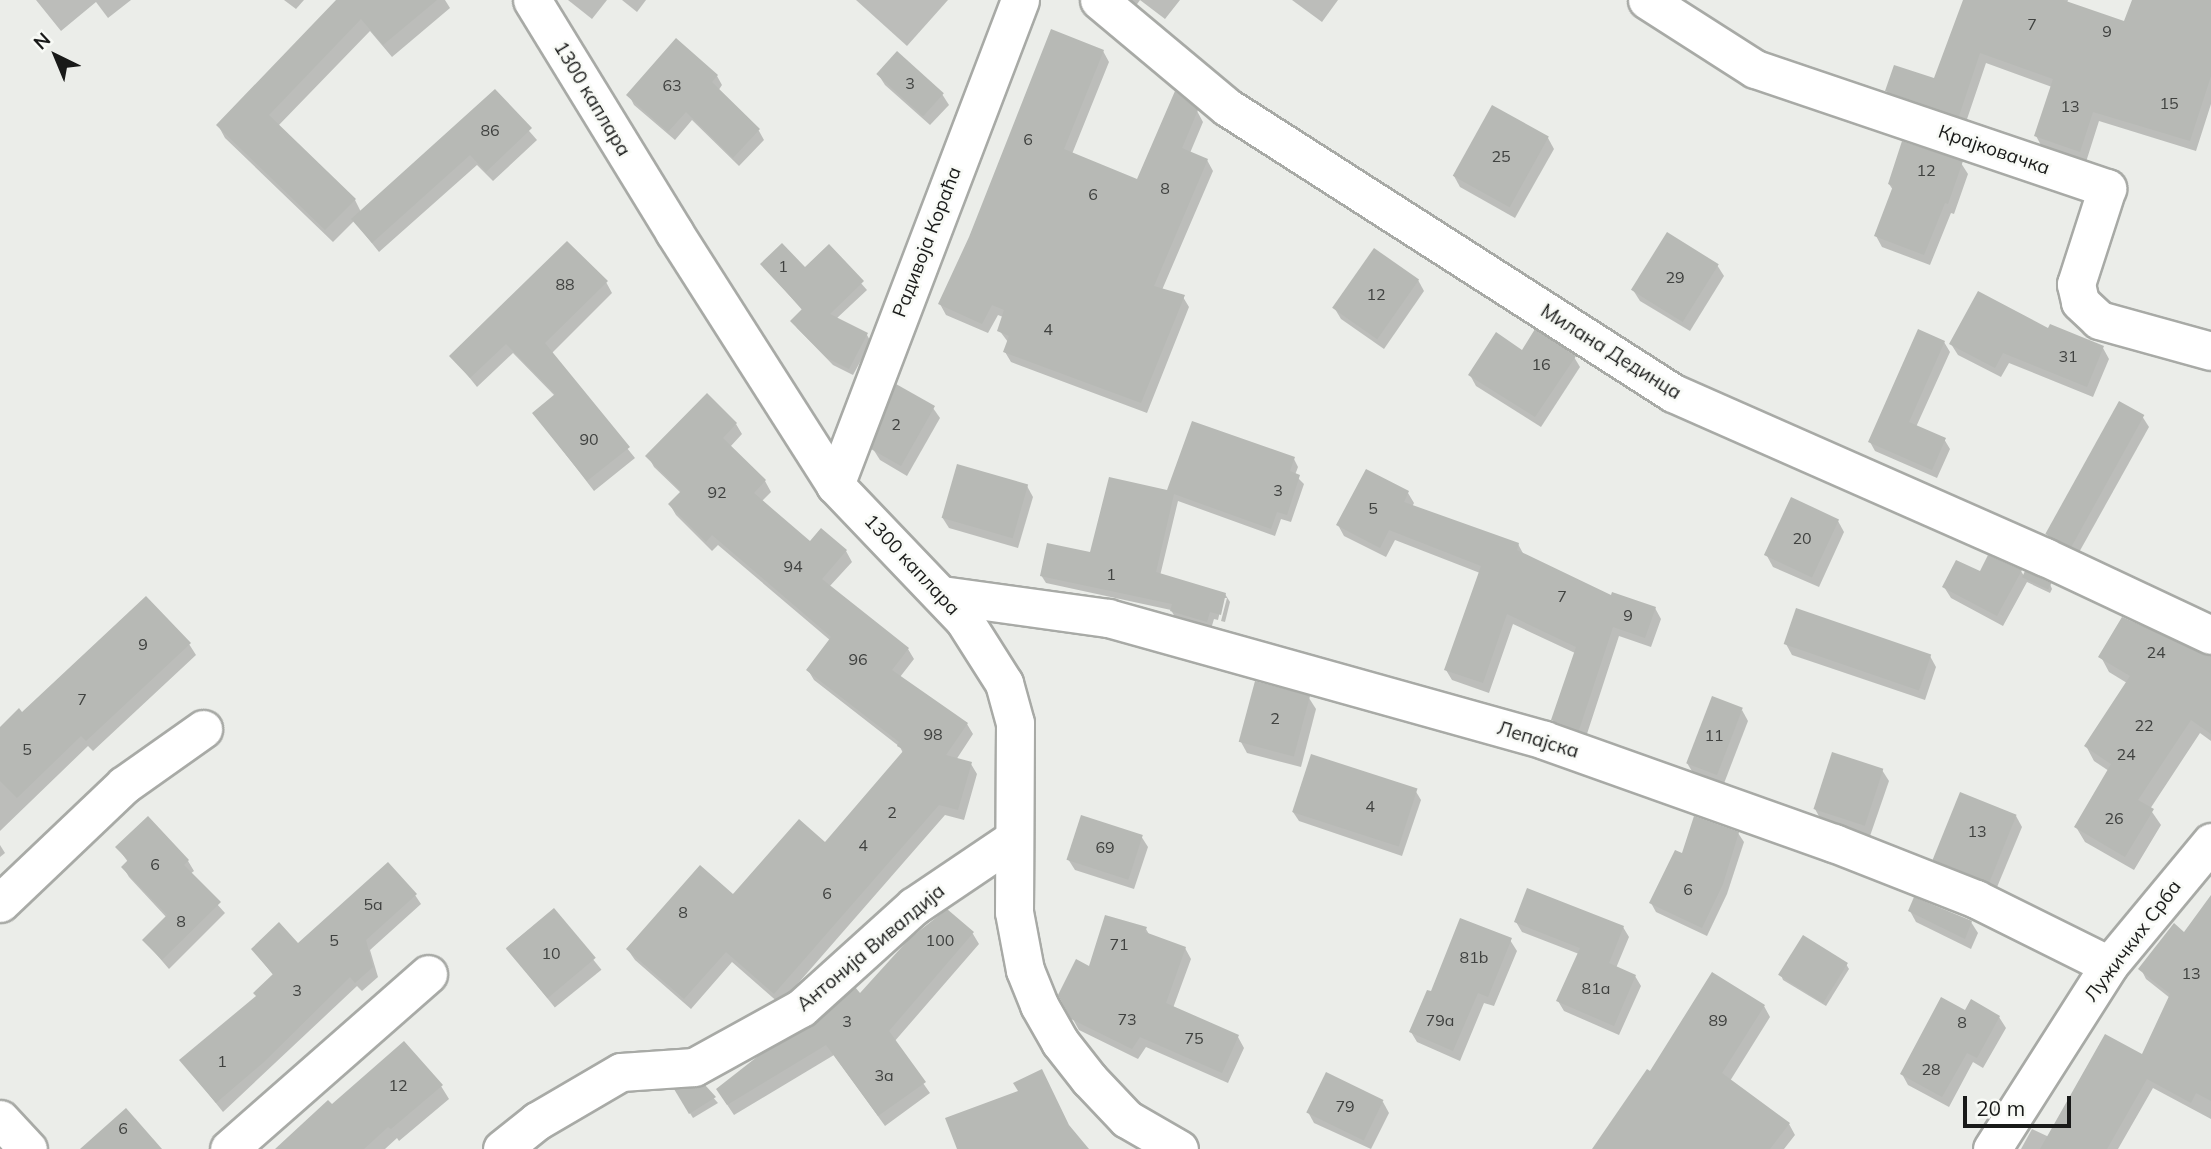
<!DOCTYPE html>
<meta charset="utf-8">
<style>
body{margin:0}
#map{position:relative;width:2211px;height:1149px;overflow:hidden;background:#ebede9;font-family:Mulish,sans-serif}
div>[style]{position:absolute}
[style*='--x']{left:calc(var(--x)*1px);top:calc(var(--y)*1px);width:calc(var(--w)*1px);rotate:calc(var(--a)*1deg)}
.shadow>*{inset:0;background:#0003;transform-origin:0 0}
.building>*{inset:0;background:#b7b9b5;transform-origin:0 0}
.roads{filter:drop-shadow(2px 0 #a8aaa6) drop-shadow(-2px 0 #a8aaa6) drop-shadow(0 2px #a8aaa6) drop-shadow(0 -2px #a8aaa6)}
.street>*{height:37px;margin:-18.5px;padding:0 18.5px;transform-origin:18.5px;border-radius:18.5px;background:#fff}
span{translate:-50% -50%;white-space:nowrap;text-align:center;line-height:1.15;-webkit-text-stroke:5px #f8faf6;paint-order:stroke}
.number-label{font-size:16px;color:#404240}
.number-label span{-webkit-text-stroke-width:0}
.street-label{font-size:19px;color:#191a19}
.north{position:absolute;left:21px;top:21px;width:70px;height:70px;-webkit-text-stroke:5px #f8faf6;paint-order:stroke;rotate:317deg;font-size:19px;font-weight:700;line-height:28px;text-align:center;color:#191a19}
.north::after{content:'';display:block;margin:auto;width:24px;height:32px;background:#191a19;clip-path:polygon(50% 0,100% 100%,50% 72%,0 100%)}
.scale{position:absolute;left:1963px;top:1096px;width:108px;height:32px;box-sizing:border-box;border:4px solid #191a19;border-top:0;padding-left:9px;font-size:21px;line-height:24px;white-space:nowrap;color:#191a19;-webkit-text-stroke:5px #f8faf6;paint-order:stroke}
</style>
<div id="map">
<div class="shadow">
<i style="clip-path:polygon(36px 0,131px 0,108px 18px,96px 2px,61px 31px)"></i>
<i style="clip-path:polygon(284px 0,304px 0,296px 9px)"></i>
<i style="clip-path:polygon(343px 0,445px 0,450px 8px,392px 57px,370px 31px,278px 126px,355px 200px,361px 212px,494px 91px,537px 140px,493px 181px,477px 165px,379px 252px,354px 221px,333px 242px,225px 138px,218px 125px)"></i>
<i style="clip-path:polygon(568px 0,607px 0,592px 19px)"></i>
<i style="clip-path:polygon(622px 0,646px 0,637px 12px)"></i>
<i style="clip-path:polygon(856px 0,948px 0,907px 46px)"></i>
<i style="clip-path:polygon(1125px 0,1180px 0,1165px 19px,1140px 0,1135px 7px)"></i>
<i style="clip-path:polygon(1292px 0,1338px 0,1322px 22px)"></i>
<i style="clip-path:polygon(1965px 0,2068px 0,2067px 3px,2125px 23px,2133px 0,2211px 0,2211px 104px,2196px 151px,2099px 121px,2086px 162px,2042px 147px,2036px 136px,2052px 87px,1986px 63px,1965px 125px,1893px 101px,1887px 91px,1935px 81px)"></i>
<i style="clip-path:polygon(1103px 51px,1109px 62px,1072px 154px,1138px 181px,1197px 111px,1203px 122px,1190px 153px,1207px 160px,1213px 171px,1162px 290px,1183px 297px,1189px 307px,1147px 413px,1011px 362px,1005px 352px,1008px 342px,999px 330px,1003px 317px,998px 315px,988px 333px,946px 315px,940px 304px)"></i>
<i style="clip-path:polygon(878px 74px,942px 94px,949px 105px,930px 125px,885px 85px)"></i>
<i style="clip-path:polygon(717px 76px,722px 85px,718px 91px,759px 131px,764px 140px,739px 166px,692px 120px,675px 140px,634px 105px,629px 95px)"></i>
<i style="clip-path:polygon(1493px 107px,1548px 138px,1554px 149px,1515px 218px,1460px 187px,1454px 176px)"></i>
<i style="clip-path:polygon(1961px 163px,1968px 174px,1954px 214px,1951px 213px,1930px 265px,1882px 247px,1876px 236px,1893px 190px,1889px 184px)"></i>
<i style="clip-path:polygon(829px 247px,867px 290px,836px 319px,867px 335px,871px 342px,853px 375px,833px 365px,797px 328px,793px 321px,803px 311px,762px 264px,805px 270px)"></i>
<i style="clip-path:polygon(1717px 265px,1724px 276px,1690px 331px,1640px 301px,1633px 290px)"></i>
<i style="clip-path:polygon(1418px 280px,1424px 291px,1384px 349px,1341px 319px,1335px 309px)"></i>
<i style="clip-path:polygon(606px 282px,612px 293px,551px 354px,635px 458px,594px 491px,534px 413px,555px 396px,513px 353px,477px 387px,452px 356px)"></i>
<i style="clip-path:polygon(2049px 331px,2103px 348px,2109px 359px,2093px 397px,2009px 363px,2001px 377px,1958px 355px,1951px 344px)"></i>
<i style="clip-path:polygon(1944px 342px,1950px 352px,1916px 427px,1944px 439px,1950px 449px,1937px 478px,1875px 451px,1870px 442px)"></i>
<i style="clip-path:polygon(1523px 352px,1574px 357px,1580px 367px,1541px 427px,1476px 386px,1470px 375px)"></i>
<i style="clip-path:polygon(933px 408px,940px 418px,907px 476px,880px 460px,873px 449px)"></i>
<i style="clip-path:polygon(2142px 416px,2149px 427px,2077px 556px,2053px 545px,2047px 534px)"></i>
<i style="clip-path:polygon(736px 424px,742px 434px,730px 447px,765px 481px,771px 492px,761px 502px,810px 543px,846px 551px,852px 562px,829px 587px,908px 649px,914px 659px,900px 677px,967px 724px,973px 734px,956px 760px,971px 764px,977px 774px,964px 820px,945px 815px,780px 1004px,732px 962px,691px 1009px,635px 960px,628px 950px,825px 845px,903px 753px,900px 747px,814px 680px,808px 670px,831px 641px,718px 545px,712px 551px,676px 515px,670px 505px,681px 493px,654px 467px,648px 456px)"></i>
<i style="clip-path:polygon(1294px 459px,1298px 467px,1295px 475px,1304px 484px,1291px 522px,1281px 519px,1275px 536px,1178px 501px,1160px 576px,1225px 594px,1230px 602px,1225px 622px,1221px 621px,1227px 598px,1223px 598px,1218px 620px,1214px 619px,1211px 629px,1176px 619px,1171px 610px,1046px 583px,1041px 575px,1091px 554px,1168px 492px)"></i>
<i style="clip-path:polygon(1027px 486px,1033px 497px,1018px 548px,949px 528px,942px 517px)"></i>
<i style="clip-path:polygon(1408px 493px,1414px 503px,1412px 507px,1518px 544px,1525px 557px,1612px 598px,1655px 608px,1661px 619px,1651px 647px,1619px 636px,1585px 740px,1559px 731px,1553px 720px,1575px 653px,1513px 624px,1489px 693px,1452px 680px,1446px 670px,1480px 573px,1395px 540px,1386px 557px,1344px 536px,1338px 525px)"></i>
<i style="clip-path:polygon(1838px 521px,1844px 532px,1819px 587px,1773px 567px,1767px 556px)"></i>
<i style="clip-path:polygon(2021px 571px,2024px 576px,2050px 584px,2052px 589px,2050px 593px,2027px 582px,2003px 626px,1951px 598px,1944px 587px,1980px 574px)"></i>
<i style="clip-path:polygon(189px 644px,196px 655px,93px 751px,88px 746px,0 831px,0 729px,22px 714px)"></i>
<i style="clip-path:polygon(1786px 644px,1930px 656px,1936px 667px,1925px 700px,1792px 655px)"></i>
<i style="clip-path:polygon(2101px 657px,2211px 657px,2211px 741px,2200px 733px,2150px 809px,2161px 825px,2134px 870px,2085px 842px,2076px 827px,2109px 771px,2094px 761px,2086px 746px,2127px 683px,2109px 672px)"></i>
<i style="clip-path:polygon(1309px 698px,1316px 709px,1301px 767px,1247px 753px,1241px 742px)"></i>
<i style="clip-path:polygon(1742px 710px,1748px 721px,1723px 786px,1693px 773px,1687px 763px)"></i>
<i style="clip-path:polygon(1882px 770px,1889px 781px,1870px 836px,1821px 820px,1815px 809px)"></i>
<i style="clip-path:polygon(1415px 790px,1421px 800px,1402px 856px,1299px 821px,1293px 812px)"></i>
<i style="clip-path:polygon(2016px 816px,2022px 827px,1995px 892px,1939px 869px,1933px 859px)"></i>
<i style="clip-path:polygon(1738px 833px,1744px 842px,1727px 894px,1707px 936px,1656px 912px,1651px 903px,1683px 856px)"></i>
<i style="clip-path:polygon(1141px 836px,1148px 847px,1134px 889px,1075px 870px,1068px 859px)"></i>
<i style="clip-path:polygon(0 845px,5px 853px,0 857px)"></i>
<i style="clip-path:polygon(117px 847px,188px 861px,194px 871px,190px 874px,225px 913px,169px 969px,144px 940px,167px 918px,129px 877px,123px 867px,128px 862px)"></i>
<i style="clip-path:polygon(415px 895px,421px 904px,370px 950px,378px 977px,362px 991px,357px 986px,223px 1112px,182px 1061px,257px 997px,274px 976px,253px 950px,298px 945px)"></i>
<i style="clip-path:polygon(2211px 898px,2211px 1119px,2153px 1088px,2118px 1149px,2021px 1149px,2032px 1129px,2049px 1137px,2142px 1057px,2170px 998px,2146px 979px,2141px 969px,2185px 934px)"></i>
<i style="left:553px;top:910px;width:77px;height:60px;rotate:51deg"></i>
<i style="clip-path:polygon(947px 911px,973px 934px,979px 944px,894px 1042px,930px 1093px,885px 1126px,834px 1055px,734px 1115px,724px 1100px,816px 1025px,860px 996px)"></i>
<i style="clip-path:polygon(1910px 911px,1971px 922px,1978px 933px,1971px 949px,1916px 922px)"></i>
<i style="clip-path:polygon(1516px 922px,1623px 927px,1629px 937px,1616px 968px,1635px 976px,1641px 986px,1619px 1035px,1564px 1011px,1558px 1001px,1579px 954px,1522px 932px)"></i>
<i style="clip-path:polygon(1146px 929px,1150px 936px,1185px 948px,1191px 959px,1173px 1008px,1238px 1037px,1244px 1048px,1228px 1083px,1146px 1047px,1138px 1059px,1079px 1030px,1060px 996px,1090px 968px)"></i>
<i style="clip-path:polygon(1510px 940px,1517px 951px,1494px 1006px,1484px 1003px,1460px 1061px,1417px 1042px,1411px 1032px,1432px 993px)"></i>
<i style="clip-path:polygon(1846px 964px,1849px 969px,1826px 1006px,1783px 980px,1781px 975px)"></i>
<i style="clip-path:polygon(1764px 1006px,1770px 1017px,1730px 1081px,1789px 1124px,1795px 1135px,1784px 1149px,1605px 1149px,1651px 1073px)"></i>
<i style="clip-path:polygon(1966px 1012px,1999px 1017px,2006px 1028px,1983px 1068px,1973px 1062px,1949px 1107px,1908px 1085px,1902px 1074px)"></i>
<i style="clip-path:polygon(441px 1086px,449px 1099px,399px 1141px,397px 1138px,385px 1149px,277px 1149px,332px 1106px)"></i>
<i style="clip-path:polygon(704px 1087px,718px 1103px,693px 1118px,676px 1091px)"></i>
<i style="clip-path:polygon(1383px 1102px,1389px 1113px,1371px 1149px,1314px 1123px,1308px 1112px)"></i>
</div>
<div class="building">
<i style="clip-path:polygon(336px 0,437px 0,383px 45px,361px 19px,269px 115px,356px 199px,325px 230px,216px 125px)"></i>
<i style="clip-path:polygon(1963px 0,2063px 0,2124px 21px,2132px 0,2211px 0,2211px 76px,2190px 141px,2093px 112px,2080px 152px,2034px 136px,2053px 79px,1980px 53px,1959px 116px,1885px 91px,1894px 65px,1934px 78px)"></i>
<i style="clip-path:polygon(1051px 29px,1104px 50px,1064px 149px,1137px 179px,1175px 91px,1198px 110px,1182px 148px,1208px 159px,1154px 286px,1185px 295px,1141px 403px,1003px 352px,1009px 336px,997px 331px,1004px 310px,992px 305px,982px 324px,938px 304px,969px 237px)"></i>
<i style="clip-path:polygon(676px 38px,718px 75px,712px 82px,760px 129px,733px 158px,686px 112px,668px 132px,626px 95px)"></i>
<i style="left:897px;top:51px;width:63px;height:31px;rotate:42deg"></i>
<i style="clip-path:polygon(495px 89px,532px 128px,486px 172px,470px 155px,372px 243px,351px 219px)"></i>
<i style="left:1492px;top:105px;width:65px;height:81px;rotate:29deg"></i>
<i style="clip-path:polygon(1902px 141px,1963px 161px,1948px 204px,1945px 203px,1924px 255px,1874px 236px,1893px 186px,1888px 184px)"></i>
<i style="left:1667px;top:232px;width:61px;height:68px;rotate:32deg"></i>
<i style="clip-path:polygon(567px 241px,608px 281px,545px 343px,630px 447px,587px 481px,532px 413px,555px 394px,506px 344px,470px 378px,449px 356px)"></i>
<i style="clip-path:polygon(782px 243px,805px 267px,829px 244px,864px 281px,830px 314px,868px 333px,849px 369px,827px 358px,790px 321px,802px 309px,760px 264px)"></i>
<i style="left:1374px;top:248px;width:55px;height:73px;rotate:35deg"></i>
<i style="clip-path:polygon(1978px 291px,2048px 328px,2050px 324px,2104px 346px,2087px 387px,2003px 353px,1995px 368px,1949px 344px)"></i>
<i style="clip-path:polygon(1535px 329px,1576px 356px,1535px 417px,1468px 375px,1496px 332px,1522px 350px)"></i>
<i style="clip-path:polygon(1918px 329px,1945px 341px,1909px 422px,1946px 438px,1932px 470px,1868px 442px)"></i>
<i style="clip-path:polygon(896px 384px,935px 406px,901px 466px,871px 449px)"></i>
<i style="clip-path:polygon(707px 393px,737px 423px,723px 438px,766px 480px,754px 493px,810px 541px,821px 528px,847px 550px,822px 579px,909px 648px,892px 670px,968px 723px,946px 755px,972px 762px,958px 810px,939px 805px,774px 994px,726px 952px,684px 999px,626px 949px,700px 865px,733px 894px,799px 819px,825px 842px,904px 750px,897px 746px,899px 742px,806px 670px,831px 637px,712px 535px,706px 542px,668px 504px,681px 491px,645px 456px)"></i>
<i style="left:2119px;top:401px;width:29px;height:152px;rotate:29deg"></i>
<i style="clip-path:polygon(1192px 421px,1295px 457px,1290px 471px,1300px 475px,1287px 515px,1277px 512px,1271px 529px,1174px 494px,1156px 572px,1226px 593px,1221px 615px,1210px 612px,1207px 622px,1170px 611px,1172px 604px,1040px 576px,1047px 543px,1090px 552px,1109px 477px,1167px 490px)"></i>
<i style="left:957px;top:464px;width:74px;height:56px;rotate:16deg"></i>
<i style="clip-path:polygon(1366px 469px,1409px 491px,1404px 502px,1519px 543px,1517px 550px,1611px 595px,1612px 592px,1656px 607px,1645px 638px,1613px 627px,1579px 730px,1551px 720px,1576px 647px,1507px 614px,1483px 683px,1444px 670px,1481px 566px,1389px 530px,1380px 548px,1336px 525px)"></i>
<i style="left:1791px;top:497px;width:53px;height:64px;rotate:25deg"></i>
<i style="clip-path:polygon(1988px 555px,2022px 570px,1997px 616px,1942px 587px,1956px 560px,1980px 571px)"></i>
<i style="left:2025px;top:571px;width:29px;height:7px;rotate:25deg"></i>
<i style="clip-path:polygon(146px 596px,191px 643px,86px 741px,81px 736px,17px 798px,0 781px,0 727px,19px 708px,22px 712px)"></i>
<i style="left:1796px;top:608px;width:143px;height:38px;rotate:19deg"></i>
<i style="clip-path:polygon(2122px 617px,2211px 656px,2211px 734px,2191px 720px,2138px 800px,2154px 809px,2125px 857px,2074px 827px,2111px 764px,2084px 746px,2130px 676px,2098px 657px)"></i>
<i style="left:1255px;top:681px;width:57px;height:63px;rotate:15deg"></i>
<i style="left:1712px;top:696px;width:33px;height:72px;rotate:21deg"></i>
<i style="left:1832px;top:752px;width:54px;height:60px;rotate:18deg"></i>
<i style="left:1311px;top:754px;width:112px;height:61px;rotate:18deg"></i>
<i style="left:1960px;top:792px;width:61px;height:73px;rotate:22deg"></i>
<i style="left:1081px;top:815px;width:65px;height:47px;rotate:18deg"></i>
<i style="clip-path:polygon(148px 816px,189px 860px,184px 865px,221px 902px,162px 960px,142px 940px,167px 915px,121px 867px,128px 860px,115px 847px)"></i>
<i style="clip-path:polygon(1694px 816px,1739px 832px,1723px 884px,1702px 928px,1649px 903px,1675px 850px,1682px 853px)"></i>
<i style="clip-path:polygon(388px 862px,417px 894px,366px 940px,373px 967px,355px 983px,350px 977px,264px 1062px,216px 1103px,179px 1060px,256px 996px,253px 993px,273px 974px,251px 949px,279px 922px,298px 943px)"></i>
<i style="clip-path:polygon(1527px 888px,1624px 926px,1609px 963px,1636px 975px,1614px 1026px,1556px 1001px,1580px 948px,1514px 922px)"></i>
<i style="clip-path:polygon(2211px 895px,2211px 1101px,2196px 1093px,2191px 1103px,2147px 1079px,2107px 1149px,2040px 1149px,2105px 1034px,2142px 1054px,2170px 994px,2138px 969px,2174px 923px,2184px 932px)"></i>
<i style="clip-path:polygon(1914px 897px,1972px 921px,1965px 939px,1908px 911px)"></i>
<i style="left:554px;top:908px;width:65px;height:63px;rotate:50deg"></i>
<i style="clip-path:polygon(947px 909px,974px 932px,889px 1031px,926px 1082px,878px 1116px,826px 1045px,727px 1105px,716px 1089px,762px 1053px,815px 1024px,855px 987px,860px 993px,909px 939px)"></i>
<i style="clip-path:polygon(1105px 915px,1147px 927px,1145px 932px,1186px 947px,1166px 1003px,1239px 1035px,1222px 1073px,1140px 1037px,1132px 1049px,1071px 1019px,1058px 995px,1076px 959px,1089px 966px)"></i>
<i style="clip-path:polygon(1460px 918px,1512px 938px,1488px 997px,1478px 993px,1453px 1051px,1409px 1032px,1427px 990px,1431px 991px)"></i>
<i style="left:1803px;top:935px;width:53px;height:47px;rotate:32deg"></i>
<i style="clip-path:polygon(1712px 972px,1765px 1005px,1722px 1073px,1790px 1123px,1770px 1149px,1592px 1149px,1647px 1069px,1650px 1071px)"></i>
<i style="clip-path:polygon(1941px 997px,1965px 1010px,1971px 999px,2000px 1016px,1977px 1058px,1967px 1053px,1942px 1097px,1900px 1074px)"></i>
<i style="clip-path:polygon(404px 1041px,443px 1085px,391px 1129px,388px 1127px,364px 1149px,275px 1149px,328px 1100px,332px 1104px)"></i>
<i style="clip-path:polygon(1042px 1069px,1069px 1125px,1089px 1149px,957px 1149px,945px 1118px,1018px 1091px,1013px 1083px)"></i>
<i style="left:1326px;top:1072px;width:64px;height:45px;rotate:26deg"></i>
<i style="clip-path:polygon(705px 1085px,716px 1097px,689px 1114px,674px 1089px)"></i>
<i style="clip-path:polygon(126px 1108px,162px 1149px,80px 1149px)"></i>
</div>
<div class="roads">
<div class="street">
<i style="--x:532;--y:0;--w:272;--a:58.5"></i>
<i style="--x:674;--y:232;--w:300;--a:57.5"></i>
<i style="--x:835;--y:485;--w:187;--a:46.3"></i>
<i style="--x:964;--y:620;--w:75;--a:57.6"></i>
<i style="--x:1004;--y:683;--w:41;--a:74.6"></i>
<i style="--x:1015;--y:723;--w:189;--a:90.3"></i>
<i style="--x:1014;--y:912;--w:59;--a:79.3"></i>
<i style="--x:1025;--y:970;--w:38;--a:68"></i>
<i style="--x:1039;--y:1005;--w:43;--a:60.4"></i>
<i style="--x:1060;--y:1042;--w:47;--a:51.9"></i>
<i style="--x:1089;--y:1079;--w:55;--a:46.5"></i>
<i style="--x:1127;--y:1119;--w:60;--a:30"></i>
<i style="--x:1099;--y:0;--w:167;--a:39.9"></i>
<i style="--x:1227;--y:107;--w:530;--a:32.67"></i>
<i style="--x:1673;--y:393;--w:407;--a:23.8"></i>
<i style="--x:2045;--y:557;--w:183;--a:25.2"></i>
<i style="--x:1647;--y:0;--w:128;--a:32.6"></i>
<i style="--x:1755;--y:69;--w:372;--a:18.7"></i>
<i style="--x:2107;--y:188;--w:101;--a:107.9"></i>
<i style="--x:2076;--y:284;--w:18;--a:77"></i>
<i style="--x:2080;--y:302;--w:26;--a:43"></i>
<i style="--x:2099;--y:320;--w:116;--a:15.5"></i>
<i style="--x:835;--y:485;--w:519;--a:-69.12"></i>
<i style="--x:942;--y:595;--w:168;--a:7.9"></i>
<i style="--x:1108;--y:618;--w:453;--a:15.6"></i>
<i style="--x:1544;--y:740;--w:308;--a:19.6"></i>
<i style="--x:1834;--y:843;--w:153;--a:21.5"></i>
<i style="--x:1976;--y:899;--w:148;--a:26.4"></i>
<i style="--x:0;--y:903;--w:171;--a:-43.6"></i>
<i style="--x:124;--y:785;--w:97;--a:-35.3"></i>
<i style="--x:0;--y:1119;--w:41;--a:47"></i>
<i style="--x:229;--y:1149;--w:265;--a:-41.3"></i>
<i style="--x:502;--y:1149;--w:45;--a:-38.7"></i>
<i style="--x:537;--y:1121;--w:97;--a:-30.3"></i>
<i style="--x:621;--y:1072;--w:73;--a:-3.9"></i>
<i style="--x:694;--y:1067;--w:122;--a:-28.9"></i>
<i style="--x:801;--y:1008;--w:152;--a:-42.1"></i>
<i style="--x:914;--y:906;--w:118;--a:-34"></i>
<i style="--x:1992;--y:1149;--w:218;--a:-57.5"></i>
<i style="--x:2109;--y:965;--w:160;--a:-50.3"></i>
</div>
</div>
<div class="number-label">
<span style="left:2032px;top:24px">7</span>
<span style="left:2107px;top:31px">9</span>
<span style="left:910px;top:83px">3</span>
<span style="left:672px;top:85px">63</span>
<span style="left:2169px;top:103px">15</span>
<span style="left:2070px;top:106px">13</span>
<span style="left:490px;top:130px">86</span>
<span style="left:1028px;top:139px">6</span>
<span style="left:1501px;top:156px">25</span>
<span style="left:1926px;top:170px">12</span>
<span style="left:1165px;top:188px">8</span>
<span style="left:1093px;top:194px">6</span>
<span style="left:783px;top:266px">1</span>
<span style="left:1675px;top:277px">29</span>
<span style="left:565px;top:284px">88</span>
<span style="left:1376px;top:294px">12</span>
<span style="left:1048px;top:329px">4</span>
<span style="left:2068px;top:356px">31</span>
<span style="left:1541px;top:364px">16</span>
<span style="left:896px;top:424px">2</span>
<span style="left:589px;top:439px">90</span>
<span style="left:1278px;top:490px">3</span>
<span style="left:717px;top:492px">92</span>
<span style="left:1373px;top:508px">5</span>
<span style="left:1802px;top:538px">20</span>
<span style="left:793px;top:566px">94</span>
<span style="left:1111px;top:574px">1</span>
<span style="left:1562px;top:596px">7</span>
<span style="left:1628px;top:615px">9</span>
<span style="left:143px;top:644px">9</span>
<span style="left:2156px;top:652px">24</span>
<span style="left:858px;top:659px">96</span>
<span style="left:82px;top:699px">7</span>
<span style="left:1275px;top:718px">2</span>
<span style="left:2144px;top:725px">22</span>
<span style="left:933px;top:734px">98</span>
<span style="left:1714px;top:735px">11</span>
<span style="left:27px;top:749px">5</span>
<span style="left:2126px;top:754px">24</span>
<span style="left:1370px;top:806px">4</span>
<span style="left:892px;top:812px">2</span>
<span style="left:2114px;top:818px">26</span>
<span style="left:1977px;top:831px">13</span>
<span style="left:863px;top:845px">4</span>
<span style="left:1105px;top:847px">69</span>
<span style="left:155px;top:864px">6</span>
<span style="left:1688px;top:889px">6</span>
<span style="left:827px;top:893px">6</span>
<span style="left:373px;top:904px">5a</span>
<span style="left:683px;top:912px">8</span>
<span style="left:181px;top:921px">8</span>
<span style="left:334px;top:940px">5</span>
<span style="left:940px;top:940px">100</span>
<span style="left:1119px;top:944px">71</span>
<span style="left:551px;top:953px">10</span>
<span style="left:1474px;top:957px">81b</span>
<span style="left:2191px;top:973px">13</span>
<span style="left:1596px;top:988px">81a</span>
<span style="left:297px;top:990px">3</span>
<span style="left:1127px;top:1019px">73</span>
<span style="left:1440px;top:1020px">79a</span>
<span style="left:1718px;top:1020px">89</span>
<span style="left:847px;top:1021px">3</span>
<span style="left:1962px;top:1022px">8</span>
<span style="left:1194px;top:1038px">75</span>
<span style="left:222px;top:1061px">1</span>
<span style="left:1931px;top:1069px">28</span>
<span style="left:884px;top:1075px">3a</span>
<span style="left:398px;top:1085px">12</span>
<span style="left:1345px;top:1106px">79</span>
<span style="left:123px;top:1128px">6</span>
</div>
<div class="street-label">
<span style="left:592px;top:99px;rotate:59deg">1300 каплара</span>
<span style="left:1994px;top:150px;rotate:19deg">Крајковачка</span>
<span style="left:927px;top:242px;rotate:-69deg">Радивоја Кораћа</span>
<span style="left:1611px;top:352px;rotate:32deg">Милана Дединца</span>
<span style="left:912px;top:565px;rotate:47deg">1300 каплара</span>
<span style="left:1538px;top:740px;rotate:17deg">Лепајска</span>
<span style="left:2133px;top:941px;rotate:-53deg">Лужичких Срба</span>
<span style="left:871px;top:948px;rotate:-40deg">Антонија Вивалдија</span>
</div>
<div class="north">N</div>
<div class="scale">20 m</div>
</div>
